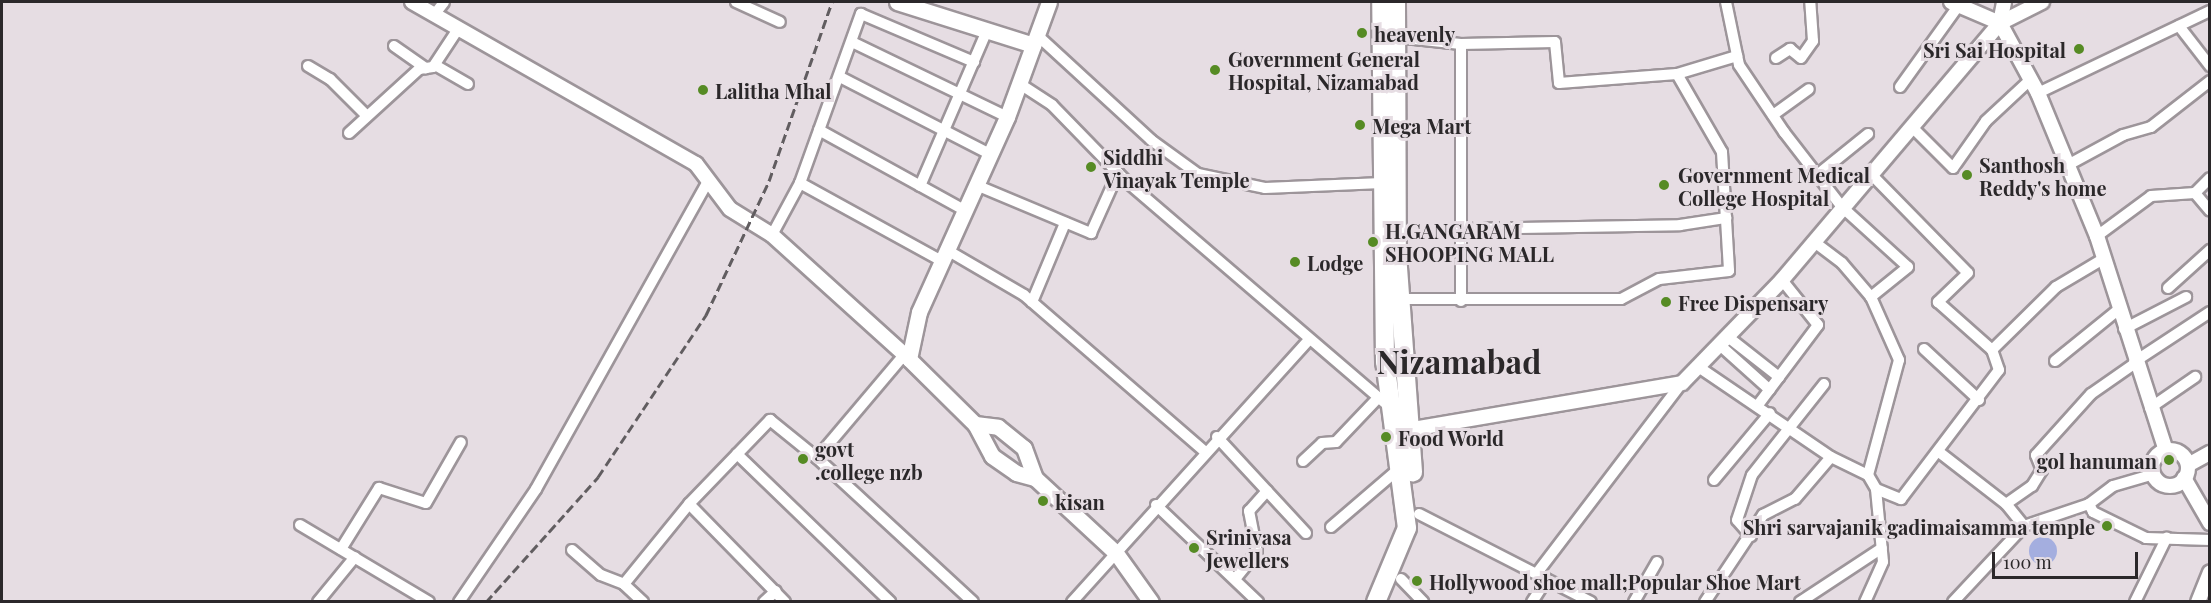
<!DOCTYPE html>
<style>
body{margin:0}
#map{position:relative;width:2211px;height:603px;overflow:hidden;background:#e6dde3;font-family:"Playfair Display",serif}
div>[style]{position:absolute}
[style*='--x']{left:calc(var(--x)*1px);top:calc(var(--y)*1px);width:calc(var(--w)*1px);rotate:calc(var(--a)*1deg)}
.water>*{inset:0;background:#a4aedf}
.round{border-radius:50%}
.roads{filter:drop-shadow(2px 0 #9d959a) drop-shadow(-2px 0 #9d959a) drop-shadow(0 2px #9d959a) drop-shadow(0 -2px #9d959a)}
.minor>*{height:10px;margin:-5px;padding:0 5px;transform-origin:5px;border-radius:5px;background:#fff}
.tertiary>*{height:14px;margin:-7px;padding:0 7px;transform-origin:7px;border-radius:7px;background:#fff}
.tertiary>.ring{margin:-7px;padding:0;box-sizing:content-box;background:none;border:14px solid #fff;border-radius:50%}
.secondary>*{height:15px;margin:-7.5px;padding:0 7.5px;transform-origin:7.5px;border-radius:7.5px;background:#fff}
.trunk>*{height:18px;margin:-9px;padding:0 9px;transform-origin:9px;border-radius:9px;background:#fff}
.rail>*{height:3px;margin-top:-1.5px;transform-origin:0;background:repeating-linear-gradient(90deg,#615d60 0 9px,transparent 0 13.5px)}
.dots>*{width:16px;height:16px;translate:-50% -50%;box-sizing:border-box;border:3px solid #e6dde3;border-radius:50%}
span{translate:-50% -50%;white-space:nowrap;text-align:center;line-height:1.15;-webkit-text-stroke:6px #e6dde3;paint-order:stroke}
.poi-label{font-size:20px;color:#2b282a;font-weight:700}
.left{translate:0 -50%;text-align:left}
.right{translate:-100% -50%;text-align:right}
.town-label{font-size:32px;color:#2b282a;font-weight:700}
.frame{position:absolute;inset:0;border:3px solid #2b282a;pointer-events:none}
.scale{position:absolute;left:1992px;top:552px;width:146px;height:27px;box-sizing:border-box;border:3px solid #2b282a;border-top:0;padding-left:8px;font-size:18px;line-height:21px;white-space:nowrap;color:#2b282a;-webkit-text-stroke:4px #e6dde3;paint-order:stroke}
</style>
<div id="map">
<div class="water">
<i class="round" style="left:2029px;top:537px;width:28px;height:28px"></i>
</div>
<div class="roads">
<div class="minor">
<i style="--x:736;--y:2;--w:48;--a:24.4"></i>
<i style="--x:1726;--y:2;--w:64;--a:78.3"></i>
<i style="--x:1739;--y:65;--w:81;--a:56.1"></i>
<i style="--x:1784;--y:132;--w:95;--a:52.3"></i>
<i style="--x:1842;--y:207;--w:89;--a:42.3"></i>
<i style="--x:1908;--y:267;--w:48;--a:141"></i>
<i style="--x:434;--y:15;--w:16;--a:-52"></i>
<i style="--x:2179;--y:26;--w:51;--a:52.2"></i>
<i style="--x:1037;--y:35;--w:155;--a:42.6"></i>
<i style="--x:1151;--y:140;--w:58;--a:35.9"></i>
<i style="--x:1198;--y:174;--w:68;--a:11.8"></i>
<i style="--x:1265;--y:188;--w:117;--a:-2.4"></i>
<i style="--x:1395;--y:37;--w:66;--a:6.1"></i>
<i style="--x:1461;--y:44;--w:94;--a:-1.2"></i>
<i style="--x:1555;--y:42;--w:41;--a:84.4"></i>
<i style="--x:1559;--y:83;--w:118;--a:-4.4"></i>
<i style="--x:1677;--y:74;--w:90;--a:60"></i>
<i style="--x:1722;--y:152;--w:119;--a:86.6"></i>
<i style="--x:1729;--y:271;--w:70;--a:173.5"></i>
<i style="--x:1659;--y:279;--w:43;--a:152.2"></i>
<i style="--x:1621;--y:299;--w:222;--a:180"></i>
<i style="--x:852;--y:42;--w:172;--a:25.8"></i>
<i style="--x:394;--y:46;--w:39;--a:35"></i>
<i style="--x:1776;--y:58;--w:17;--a:-33"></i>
<i style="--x:1790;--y:49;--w:14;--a:39"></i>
<i style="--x:1801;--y:58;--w:21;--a:-55"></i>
<i style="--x:1813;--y:41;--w:39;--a:-94"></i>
<i style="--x:435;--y:65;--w:38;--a:30"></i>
<i style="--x:308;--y:66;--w:26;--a:31"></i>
<i style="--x:330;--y:79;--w:52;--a:45"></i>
<i style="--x:1677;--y:74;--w:63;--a:-16.7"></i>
<i style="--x:840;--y:77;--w:169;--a:27.2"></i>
<i style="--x:1020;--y:84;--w:38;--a:33"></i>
<i style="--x:1052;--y:105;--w:106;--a:45.8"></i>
<i style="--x:1126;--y:181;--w:350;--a:40.6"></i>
<i style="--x:1900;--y:87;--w:101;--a:-54.3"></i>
<i style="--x:2038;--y:93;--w:191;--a:-25.5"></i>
<i style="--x:1773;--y:115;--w:44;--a:-35.8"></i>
<i style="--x:1912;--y:127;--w:58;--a:45"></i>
<i style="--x:1953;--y:168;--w:57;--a:-54.9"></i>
<i style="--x:1986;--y:121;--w:60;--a:-43"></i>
<i style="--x:819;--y:130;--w:166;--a:28.9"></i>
<i style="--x:349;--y:133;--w:95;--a:-42.4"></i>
<i style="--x:419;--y:69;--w:14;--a:-8"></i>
<i style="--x:433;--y:67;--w:45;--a:-56.7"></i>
<i style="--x:2066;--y:166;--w:65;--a:-28.5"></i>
<i style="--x:2123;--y:135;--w:29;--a:-16"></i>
<i style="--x:2151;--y:127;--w:75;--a:-37.9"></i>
<i style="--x:1869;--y:172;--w:141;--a:45.6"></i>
<i style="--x:1968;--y:273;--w:42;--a:136"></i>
<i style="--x:1938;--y:302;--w:72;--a:41.6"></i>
<i style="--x:1992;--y:350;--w:90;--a:-44.5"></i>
<i style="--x:2056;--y:287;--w:55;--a:-30.8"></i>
<i style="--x:1816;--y:176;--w:67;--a:-38.9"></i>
<i style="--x:800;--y:183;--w:160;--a:28.8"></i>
<i style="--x:976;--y:185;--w:125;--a:22.7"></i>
<i style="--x:1091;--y:233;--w:66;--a:-65.8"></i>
<i style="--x:920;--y:186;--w:167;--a:-66.7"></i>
<i style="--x:2195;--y:193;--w:23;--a:50"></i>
<i style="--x:1461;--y:229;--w:219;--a:-1"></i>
<i style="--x:1680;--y:225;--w:47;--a:-8.7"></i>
<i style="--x:772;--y:235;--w:59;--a:-61.7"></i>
<i style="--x:800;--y:183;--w:180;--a:-70.2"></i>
<i style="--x:861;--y:14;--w:123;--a:23"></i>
<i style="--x:2097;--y:236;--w:67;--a:-36.5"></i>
<i style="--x:2151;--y:196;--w:44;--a:-3.9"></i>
<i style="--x:2195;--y:193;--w:21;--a:-45"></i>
<i style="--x:1813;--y:241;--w:36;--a:37"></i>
<i style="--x:1842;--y:263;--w:45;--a:49.5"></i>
<i style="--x:1871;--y:297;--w:69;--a:66"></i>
<i style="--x:1899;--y:360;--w:119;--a:105.1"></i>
<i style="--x:947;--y:250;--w:89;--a:30.3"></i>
<i style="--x:1024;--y:295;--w:238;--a:40.9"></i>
<i style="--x:2168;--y:288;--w:57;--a:-42.1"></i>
<i style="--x:1461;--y:301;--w:257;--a:-90"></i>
<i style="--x:1032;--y:302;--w:86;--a:-67.3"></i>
<i style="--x:2124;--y:329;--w:70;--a:-27.3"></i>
<i style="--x:1728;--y:337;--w:65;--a:38.1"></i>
<i style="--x:1722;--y:347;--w:64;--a:41.9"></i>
<i style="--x:1924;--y:349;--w:75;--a:42.8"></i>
<i style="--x:2055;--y:361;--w:82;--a:-39.1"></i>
<i style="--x:2134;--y:362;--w:91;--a:-33.3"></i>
<i style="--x:1700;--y:368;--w:158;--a:34.2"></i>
<i style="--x:1831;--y:457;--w:41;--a:25.9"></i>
<i style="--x:1868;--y:475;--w:16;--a:60"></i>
<i style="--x:1876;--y:489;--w:73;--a:84.5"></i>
<i style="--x:1883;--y:562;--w:44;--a:114.2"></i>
<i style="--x:1758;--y:405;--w:100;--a:-53.1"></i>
<i style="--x:1818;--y:325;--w:58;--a:-128.7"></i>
<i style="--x:2150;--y:408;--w:55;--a:-34.6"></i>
<i style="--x:1217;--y:437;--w:131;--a:47.2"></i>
<i style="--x:1939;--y:452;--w:85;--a:37.8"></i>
<i style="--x:737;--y:454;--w:213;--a:44"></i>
<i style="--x:817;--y:458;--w:212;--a:42.7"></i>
<i style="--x:1303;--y:461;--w:26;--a:-43"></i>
<i style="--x:1322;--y:443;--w:14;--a:-4"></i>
<i style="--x:1336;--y:442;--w:58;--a:-46.4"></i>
<i style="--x:1714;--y:480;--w:87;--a:-50.1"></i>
<i style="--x:1876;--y:489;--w:27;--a:22"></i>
<i style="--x:1901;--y:499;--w:162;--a:-52.8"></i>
<i style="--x:1999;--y:370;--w:21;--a:-109"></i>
<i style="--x:2089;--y:504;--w:9;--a:63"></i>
<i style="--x:2093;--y:512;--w:59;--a:26.1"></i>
<i style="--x:2146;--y:538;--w:64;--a:1.8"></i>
<i style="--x:1156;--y:505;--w:141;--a:43.6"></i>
<i style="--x:1419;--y:514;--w:193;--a:27.1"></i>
<i style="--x:300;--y:525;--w:150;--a:30.8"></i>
<i style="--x:2024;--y:526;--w:28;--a:-129"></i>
<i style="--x:2006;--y:504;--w:32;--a:-35"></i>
<i style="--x:2032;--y:486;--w:19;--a:-58"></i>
<i style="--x:2042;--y:470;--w:16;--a:-112"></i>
<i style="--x:2036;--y:455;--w:82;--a:-48"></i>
<i style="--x:2091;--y:394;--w:52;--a:-34.9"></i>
<i style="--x:1331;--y:527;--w:92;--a:-40.6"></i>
<i style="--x:1751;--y:536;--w:21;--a:-131"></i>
<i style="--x:1737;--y:520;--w:47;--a:-71.6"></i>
<i style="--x:1752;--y:475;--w:116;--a:-51.6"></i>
<i style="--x:341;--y:549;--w:72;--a:-58.1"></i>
<i style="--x:379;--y:488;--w:49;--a:17.7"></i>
<i style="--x:426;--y:503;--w:70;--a:-60.2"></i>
<i style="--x:572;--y:550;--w:38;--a:41"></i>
<i style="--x:601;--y:575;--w:25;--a:21"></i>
<i style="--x:1537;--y:573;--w:239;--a:-52.7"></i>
<i style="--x:1235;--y:579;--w:35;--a:-51"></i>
<i style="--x:1257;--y:552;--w:42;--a:-101"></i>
<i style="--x:1249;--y:511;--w:27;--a:-48"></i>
<i style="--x:1401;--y:579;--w:32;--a:46"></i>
<i style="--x:318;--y:602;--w:58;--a:-50.6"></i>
<i style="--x:459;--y:602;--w:137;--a:-55.7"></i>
<i style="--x:536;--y:489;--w:353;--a:-60.8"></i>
<i style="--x:643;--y:602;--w:26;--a:-137"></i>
<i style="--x:624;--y:584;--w:103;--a:-50.9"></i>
<i style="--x:764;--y:602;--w:16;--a:-43"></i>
<i style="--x:785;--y:602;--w:137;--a:-134.4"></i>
<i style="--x:689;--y:504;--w:117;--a:-46"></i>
<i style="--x:770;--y:420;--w:60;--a:39"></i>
<i style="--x:817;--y:458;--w:136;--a:-49.8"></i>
<i style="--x:1072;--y:602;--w:352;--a:-47.9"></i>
<i style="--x:1532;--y:602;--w:27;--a:-57"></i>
<i style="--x:1634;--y:602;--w:46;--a:-60.1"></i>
<i style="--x:1705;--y:602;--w:105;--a:-56.3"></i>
<i style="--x:1763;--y:515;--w:36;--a:-27"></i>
<i style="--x:1795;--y:499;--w:55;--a:-49.4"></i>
<i style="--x:1800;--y:602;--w:98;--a:-33.4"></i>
<i style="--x:1953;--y:602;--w:104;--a:-46.9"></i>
<i style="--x:2024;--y:526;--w:69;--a:-18.7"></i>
<i style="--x:2089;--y:504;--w:30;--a:-37"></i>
<i style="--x:2113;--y:486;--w:43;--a:-16.3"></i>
<i style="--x:2135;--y:602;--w:72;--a:-63.8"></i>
</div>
<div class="tertiary">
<i style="--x:412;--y:2;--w:327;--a:29.7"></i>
<i style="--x:696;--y:164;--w:56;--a:52.9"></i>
<i style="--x:730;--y:209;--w:49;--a:31.8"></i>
<i style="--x:772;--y:235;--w:185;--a:42.1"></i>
<i style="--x:1951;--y:2;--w:53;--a:23.2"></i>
<i style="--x:2000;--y:23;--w:80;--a:61.5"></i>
<i style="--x:2038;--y:93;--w:155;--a:67.6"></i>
<i style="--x:2097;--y:236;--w:226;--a:72.2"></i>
<i style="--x:2000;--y:23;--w:21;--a:-79"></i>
<i style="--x:1401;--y:431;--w:285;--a:-9.7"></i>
<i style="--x:1682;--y:383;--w:144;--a:-45.8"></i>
<i style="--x:1782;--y:280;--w:337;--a:-49.7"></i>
<i style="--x:2000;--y:23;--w:47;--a:-26.6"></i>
<i class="ring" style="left:2152px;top:450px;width:22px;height:22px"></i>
<i style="--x:2188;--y:465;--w:25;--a:-29"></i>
<i style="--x:2184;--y:478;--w:52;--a:60"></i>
<i style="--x:2198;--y:602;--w:32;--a:-68"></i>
</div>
<div class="secondary">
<i style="--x:897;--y:2;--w:143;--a:17.5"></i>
<i style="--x:1049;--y:2;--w:122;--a:110.1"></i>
<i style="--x:1007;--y:117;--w:214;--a:114.3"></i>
<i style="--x:919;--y:312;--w:48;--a:102"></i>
<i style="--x:909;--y:359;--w:93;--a:44.6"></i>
<i style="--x:975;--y:424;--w:36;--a:62"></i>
<i style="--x:992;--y:456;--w:29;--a:35"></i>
<i style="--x:1016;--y:473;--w:20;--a:15"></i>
<i style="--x:1035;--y:478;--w:110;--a:42.8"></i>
<i style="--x:1116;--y:553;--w:60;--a:54.5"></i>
<i style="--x:975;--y:424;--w:23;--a:7"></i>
<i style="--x:998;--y:427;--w:33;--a:39"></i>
<i style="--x:1024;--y:448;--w:32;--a:70"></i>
</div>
<div class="trunk">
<i style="--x:1396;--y:2;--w:252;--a:89.8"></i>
<i style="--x:1397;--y:254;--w:219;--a:85.8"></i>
<i style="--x:1376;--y:602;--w:80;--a:-67.3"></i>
<i style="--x:1407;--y:528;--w:167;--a:-97.5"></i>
<i style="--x:1385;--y:362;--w:360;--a:-90.6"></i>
</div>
</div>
<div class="rail">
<i style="--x:486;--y:602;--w:168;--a:-48.1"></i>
<i style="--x:598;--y:477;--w:195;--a:-56.3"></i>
<i style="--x:706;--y:315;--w:148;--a:-64.8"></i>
<i style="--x:769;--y:181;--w:190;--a:-70.6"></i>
</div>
<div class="dots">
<i style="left:1362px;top:33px;background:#568b24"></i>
<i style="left:2079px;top:49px;background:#568b24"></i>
<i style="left:1215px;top:70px;background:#568b24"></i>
<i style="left:703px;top:90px;background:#568b24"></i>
<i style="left:1360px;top:125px;background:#568b24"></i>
<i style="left:1091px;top:167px;background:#568b24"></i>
<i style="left:1967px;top:175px;background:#568b24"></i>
<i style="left:1664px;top:185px;background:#568b24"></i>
<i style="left:1373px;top:242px;background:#568b24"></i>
<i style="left:1295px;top:262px;background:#568b24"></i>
<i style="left:1666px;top:302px;background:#568b24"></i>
<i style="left:1386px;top:437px;background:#568b24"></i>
<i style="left:803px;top:459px;background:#568b24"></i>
<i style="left:2169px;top:460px;background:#568b24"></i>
<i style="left:1043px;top:501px;background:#568b24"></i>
<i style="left:2107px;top:526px;background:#568b24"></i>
<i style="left:1194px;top:548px;background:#568b24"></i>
<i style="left:1417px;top:581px;background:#568b24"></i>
</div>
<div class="poi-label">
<span class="left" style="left:1374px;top:33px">heavenly</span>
<span class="right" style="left:2066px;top:49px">Sri Sai Hospital</span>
<span class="left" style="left:1228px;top:70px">Government General<br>Hospital, Nizamabad</span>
<span class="left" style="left:715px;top:90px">Lalitha Mhal</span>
<span class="left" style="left:1372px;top:125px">Mega Mart</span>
<span class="left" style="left:1103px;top:168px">Siddhi<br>Vinayak Temple</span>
<span class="left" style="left:1979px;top:176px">Santhosh<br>Reddy's home</span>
<span class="left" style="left:1678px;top:186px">Government Medical<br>College Hospital</span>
<span class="left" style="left:1385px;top:242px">H.GANGARAM<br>SHOOPING MALL</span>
<span class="left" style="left:1307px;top:262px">Lodge</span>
<span class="left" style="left:1678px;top:302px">Free Dispensary</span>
<span class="left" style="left:1398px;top:437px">Food World</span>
<span class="left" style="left:815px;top:460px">govt<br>.college nzb</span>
<span class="right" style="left:2157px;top:460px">gol hanuman</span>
<span class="left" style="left:1055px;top:501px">kisan</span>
<span class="right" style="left:2095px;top:526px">Shri sarvajanik gadimaisamma temple</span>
<span class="left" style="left:1206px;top:548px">Srinivasa<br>Jewellers</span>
<span class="left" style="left:1429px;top:581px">Hollywood shoe mall;Popular Shoe Mart</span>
</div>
<div class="town-label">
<span style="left:1459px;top:361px">Nizamabad</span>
</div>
<div class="frame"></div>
<div class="scale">100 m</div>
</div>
